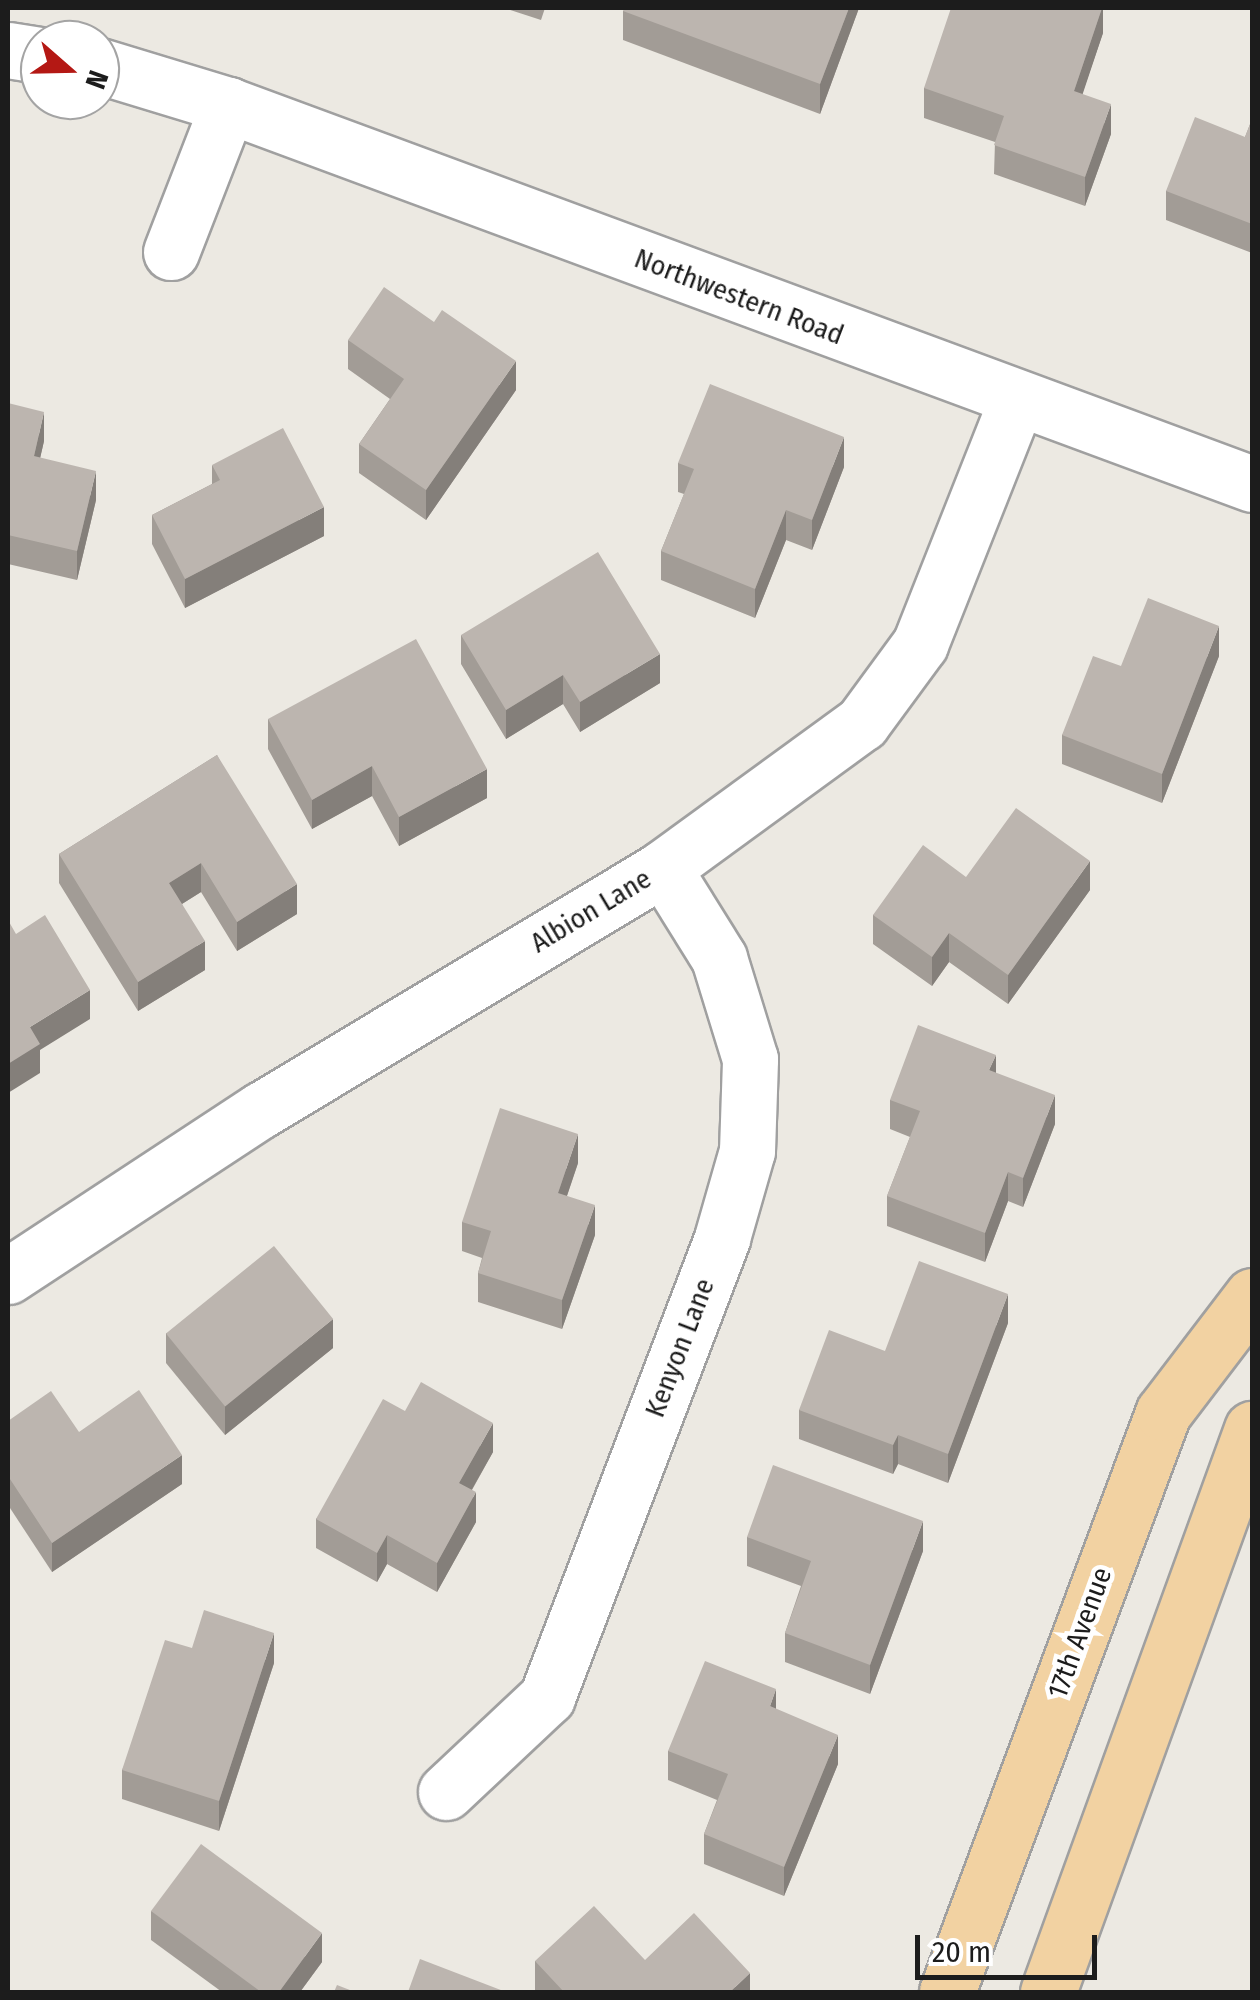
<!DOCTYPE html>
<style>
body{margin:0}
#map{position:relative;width:1260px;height:2000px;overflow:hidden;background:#ece9e2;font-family:"Fira Sans Condensed",sans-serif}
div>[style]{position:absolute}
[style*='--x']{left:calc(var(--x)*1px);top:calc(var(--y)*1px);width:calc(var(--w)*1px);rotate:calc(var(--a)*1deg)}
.roads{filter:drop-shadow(2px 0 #a0a0a0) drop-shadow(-2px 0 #a0a0a0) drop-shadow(0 2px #a0a0a0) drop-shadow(0 -2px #a0a0a0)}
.minor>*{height:55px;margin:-27.5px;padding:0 27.5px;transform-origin:27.5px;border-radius:27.5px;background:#fff}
.major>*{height:55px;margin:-27.5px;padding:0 27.5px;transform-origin:27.5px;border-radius:27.5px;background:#f2d2a2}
.wall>*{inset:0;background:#a29c96}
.shaded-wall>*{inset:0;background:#847f7a}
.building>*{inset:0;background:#bcb5af;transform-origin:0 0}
span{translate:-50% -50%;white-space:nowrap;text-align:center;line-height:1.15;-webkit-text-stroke:9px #fff;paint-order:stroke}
.street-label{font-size:28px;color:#1c1c1c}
.frame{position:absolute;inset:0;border:10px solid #1c1c1c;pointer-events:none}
.north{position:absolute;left:20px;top:20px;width:100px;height:100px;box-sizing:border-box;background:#fff;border:2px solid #a4a4a4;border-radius:50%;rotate:110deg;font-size:28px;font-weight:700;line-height:40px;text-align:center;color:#1c1c1c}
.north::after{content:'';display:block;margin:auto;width:35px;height:45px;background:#b41814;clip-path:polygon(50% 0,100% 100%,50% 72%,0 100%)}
.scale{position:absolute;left:915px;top:1935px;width:182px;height:45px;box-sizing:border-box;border:5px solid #1c1c1c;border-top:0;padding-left:12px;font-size:30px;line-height:35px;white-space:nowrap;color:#1c1c1c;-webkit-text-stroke:8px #fff;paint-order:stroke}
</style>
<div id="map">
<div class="roads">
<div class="minor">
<i style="--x:8;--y:50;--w:32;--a:9"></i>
<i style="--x:100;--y:66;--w:134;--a:16.9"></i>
<i style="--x:228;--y:105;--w:1092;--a:20.31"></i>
<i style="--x:171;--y:252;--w:158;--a:-68.8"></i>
<i style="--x:8;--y:1276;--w:303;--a:-33.3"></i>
<i style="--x:261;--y:1110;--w:469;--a:-31"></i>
<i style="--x:663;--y:868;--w:246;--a:-36.1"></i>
<i style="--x:862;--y:723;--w:98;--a:-53.7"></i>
<i style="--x:920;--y:644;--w:261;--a:-68.4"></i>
<i style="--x:446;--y:1792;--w:139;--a:-43.2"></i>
<i style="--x:547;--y:1697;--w:491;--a:-69.1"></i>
<i style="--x:722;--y:1238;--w:91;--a:-74"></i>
<i style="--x:747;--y:1151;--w:92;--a:-88.1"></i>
<i style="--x:750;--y:1059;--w:106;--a:-107.1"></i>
<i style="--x:719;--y:958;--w:106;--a:-121.9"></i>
</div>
<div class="major">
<i style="--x:947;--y:1992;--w:618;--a:-69.54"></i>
<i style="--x:1163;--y:1413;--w:147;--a:-52.7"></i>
<i style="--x:1048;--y:1992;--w:599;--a:-70.08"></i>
</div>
</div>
<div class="wall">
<i style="clip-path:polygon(504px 8px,545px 8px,541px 20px)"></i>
<i style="clip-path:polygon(859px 8px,820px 114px,623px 40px,623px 11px)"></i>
<i style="clip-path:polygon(1103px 8px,1103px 33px,1082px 94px,1111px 134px,1085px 206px,994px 174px,995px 142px,924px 118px,924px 88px)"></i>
<i style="clip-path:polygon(1252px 119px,1252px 253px,1166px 220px,1166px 191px,1245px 137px)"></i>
<i style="clip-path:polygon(348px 340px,516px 390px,426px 520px,359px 473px,359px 444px,390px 399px,348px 369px)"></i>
<i style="clip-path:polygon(8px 403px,44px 441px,40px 458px,96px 500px,77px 580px,8px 564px)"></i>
<i style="clip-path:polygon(678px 463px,844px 467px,812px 550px,786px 540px,755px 618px,661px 580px,661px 551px,684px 494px,678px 492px)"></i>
<i style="clip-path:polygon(212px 465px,324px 536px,185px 608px,152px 544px,152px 515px,212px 484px)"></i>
<i style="clip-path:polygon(461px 635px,660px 683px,580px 732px,563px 704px,506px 739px,461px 664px)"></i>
<i style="clip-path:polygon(1219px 656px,1162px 803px,1062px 764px,1062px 735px,1121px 666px)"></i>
<i style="clip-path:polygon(268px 719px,487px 798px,399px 846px,372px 796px,312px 829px,268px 749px)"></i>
<i style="clip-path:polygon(217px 755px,297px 914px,237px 951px,201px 892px,182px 904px,205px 970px,138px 1011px,59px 883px,59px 854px)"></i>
<i style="clip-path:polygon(966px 877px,1090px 890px,1008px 1004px,949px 962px,932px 986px,873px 944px,873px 915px)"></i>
<i style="clip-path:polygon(996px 1073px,1055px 1124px,1023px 1207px,1008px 1201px,985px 1262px,887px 1226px,887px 1196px,910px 1137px,890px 1129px,890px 1100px)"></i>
<i style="clip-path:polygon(578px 1163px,567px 1196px,595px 1235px,562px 1329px,478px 1302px,478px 1273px,482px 1258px,462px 1251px,462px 1222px)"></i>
<i style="clip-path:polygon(1008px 1323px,948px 1483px,898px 1464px,893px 1474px,799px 1439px,799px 1410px,885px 1351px)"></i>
<i style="clip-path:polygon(166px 1333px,333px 1348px,225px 1435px,166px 1363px)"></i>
<i style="clip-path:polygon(405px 1411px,493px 1452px,472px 1490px,476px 1522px,437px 1592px,387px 1564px,377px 1582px,316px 1548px,316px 1519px)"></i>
<i style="clip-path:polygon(8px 1421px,79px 1432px,182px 1484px,52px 1572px,8px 1505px)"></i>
<i style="clip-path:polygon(747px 1537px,923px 1551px,870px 1694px,785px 1662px,785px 1633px,801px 1586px,747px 1566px)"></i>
<i style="clip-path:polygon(192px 1648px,274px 1663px,219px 1831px,122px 1799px,122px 1770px)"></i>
<i style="clip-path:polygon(776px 1709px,838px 1764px,784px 1896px,704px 1864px,704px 1834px,717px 1800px,668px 1780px,668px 1751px)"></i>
<i style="clip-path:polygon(151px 1911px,322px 1962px,300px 1992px,222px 1992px,151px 1940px)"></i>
<i style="clip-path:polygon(645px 1960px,750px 1992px,537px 1992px,535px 1990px,535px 1961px)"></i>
</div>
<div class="shaded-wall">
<i style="clip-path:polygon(849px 8px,859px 8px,820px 114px,820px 84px)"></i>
<i style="clip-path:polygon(1102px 8px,1103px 8px,1103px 33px,1074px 120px,1074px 91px)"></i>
<i style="clip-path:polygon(1111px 104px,1111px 134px,1085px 206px,1085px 177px)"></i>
<i style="clip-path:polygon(516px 361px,516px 390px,426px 520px,426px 490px)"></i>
<i style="clip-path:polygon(44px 412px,44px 441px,34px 485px,34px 456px)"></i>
<i style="clip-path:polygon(844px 437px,844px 467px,812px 550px,812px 520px)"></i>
<i style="clip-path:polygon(96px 471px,96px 500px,77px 580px,77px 551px)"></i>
<i style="clip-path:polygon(324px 507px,324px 536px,185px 608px,185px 579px)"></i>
<i style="clip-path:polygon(786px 510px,786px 540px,755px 618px,755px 589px)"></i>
<i style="clip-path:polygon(1219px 626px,1219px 656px,1162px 803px,1162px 774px)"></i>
<i style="clip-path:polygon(660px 654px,660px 683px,580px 732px,580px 702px)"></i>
<i style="clip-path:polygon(563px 675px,563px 704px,506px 739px,506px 710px)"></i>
<i style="clip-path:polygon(372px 766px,372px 796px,312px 829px,312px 800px)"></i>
<i style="clip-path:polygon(487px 769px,487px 798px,399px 846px,399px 817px)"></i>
<i style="clip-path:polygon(1090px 861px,1090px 890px,1008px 1004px,1008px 975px)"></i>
<i style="clip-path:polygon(201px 863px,201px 892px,169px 912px,169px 883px)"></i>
<i style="clip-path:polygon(297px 884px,297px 914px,237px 951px,237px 922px)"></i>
<i style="clip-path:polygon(949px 933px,949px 962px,932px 986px,932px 957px)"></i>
<i style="clip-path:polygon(205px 941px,205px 970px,138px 1011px,138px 982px)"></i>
<i style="clip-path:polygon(90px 990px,90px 1019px,40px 1050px,40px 1073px,8px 1093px,8px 1064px,30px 1027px)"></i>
<i style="clip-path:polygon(996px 1055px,996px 1084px,989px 1070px)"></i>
<i style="clip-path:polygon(1055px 1095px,1055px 1124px,1023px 1207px,1023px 1178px)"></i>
<i style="clip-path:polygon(578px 1134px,578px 1163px,558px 1222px,558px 1193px)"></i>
<i style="clip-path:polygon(1008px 1172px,1008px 1201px,985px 1262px,985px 1233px)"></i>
<i style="clip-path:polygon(595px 1205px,595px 1235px,562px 1329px,562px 1300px)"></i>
<i style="clip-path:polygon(1008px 1294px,1008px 1323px,948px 1483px,948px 1454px)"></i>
<i style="clip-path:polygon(333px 1319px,333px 1348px,225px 1435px,225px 1406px)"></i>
<i style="clip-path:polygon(493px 1423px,493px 1452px,459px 1512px,459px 1483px)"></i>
<i style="clip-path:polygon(898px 1435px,898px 1464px,893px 1474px,893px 1445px)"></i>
<i style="clip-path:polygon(182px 1455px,182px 1484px,52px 1572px,52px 1543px)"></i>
<i style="clip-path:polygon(476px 1492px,476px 1522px,437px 1592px,437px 1563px)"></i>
<i style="clip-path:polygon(923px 1521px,923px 1551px,870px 1694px,870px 1665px)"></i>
<i style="clip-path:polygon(387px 1535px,387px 1564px,377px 1582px,377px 1553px)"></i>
<i style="clip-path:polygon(274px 1633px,274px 1663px,219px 1831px,219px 1801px)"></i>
<i style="clip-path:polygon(776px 1689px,776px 1718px,770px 1706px)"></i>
<i style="clip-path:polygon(838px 1735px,838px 1764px,784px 1896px,784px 1867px)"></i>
<i style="clip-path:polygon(322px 1933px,322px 1962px,300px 1992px,279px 1992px)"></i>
<i style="clip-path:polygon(750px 1973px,750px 1992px,730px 1992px)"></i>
</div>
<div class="building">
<i style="clip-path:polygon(624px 8px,849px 8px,820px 84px,623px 11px)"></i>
<i style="clip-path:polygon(951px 8px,1102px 8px,1074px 91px,1111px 104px,1085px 177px,994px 145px,1004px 116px,924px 88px)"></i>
<i style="clip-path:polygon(1195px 117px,1245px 137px,1252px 119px,1252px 224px,1166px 191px)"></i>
<i style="clip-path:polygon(384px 287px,434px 322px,442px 310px,516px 361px,426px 490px,359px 444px,404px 379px,348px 340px)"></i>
<i style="clip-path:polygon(710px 384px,844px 437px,812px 520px,786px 510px,755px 589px,661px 551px,694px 469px,678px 463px)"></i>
<i style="clip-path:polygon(8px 403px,44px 412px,34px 456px,96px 471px,77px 551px,8px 535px)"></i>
<i style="clip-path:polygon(283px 428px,324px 507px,185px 579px,152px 515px,220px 480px,212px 465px)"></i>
<i style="clip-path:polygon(598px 552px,660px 654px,580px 702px,563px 675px,506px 710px,461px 635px)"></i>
<i style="clip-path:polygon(1148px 598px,1219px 626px,1162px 774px,1062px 735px,1093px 656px,1121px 666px)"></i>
<i style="clip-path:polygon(416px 639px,487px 769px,399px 817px,372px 766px,312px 800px,268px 719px)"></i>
<i style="clip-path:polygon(217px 755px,297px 884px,237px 922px,201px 863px,169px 883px,205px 941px,138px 982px,59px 854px)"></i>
<i style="clip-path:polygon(1016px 808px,1090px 861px,1008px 975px,949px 933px,932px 957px,873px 915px,923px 845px,966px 877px)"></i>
<i style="clip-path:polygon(45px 915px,90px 990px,30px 1027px,40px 1044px,8px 1064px,8px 920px,16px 934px)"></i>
<i style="clip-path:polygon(918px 1025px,996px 1055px,989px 1070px,1055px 1095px,1023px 1178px,1008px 1172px,985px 1233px,887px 1196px,920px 1111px,890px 1100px)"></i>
<i style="clip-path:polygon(500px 1108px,578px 1134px,558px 1193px,595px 1205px,562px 1300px,478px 1273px,491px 1231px,462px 1222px)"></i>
<i style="left:274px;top:1246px;width:94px;height:139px;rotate:51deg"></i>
<i style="clip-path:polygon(919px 1261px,1008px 1294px,948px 1454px,898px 1435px,893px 1445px,799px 1410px,829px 1330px,885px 1351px)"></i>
<i style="clip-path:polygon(421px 1382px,493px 1423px,459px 1483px,476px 1492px,437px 1563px,387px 1535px,377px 1553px,316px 1519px,383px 1399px,405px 1411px)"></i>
<i style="clip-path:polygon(139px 1390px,182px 1455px,52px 1543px,8px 1476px,8px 1421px,51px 1391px,79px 1432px)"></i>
<i style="clip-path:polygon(773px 1465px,923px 1521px,870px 1665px,785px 1633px,811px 1561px,747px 1537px)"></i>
<i style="clip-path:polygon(204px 1610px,274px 1633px,219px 1801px,122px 1770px,165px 1640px,192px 1648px)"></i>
<i style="clip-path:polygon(705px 1661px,776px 1689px,770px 1706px,838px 1735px,784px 1867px,704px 1834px,728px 1774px,668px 1751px)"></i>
<i style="clip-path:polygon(201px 1844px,322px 1933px,279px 1992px,261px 1992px,151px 1911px)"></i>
<i style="clip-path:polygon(594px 1906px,645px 1960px,694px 1913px,750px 1973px,730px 1992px,564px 1992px,535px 1961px)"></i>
<i style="clip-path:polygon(420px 1959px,506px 1992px,408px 1992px)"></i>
<i style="clip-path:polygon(337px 1985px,355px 1992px,334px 1992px)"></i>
</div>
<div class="street-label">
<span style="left:739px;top:297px;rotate:21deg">Northwestern Road</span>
<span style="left:591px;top:911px;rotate:-31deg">Albion Lane</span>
<span style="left:680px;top:1348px;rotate:-69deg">Kenyon Lane</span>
<span style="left:1080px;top:1633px;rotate:-70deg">17th Avenue</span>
</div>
<div class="frame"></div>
<div class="north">N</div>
<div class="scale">20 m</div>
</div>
